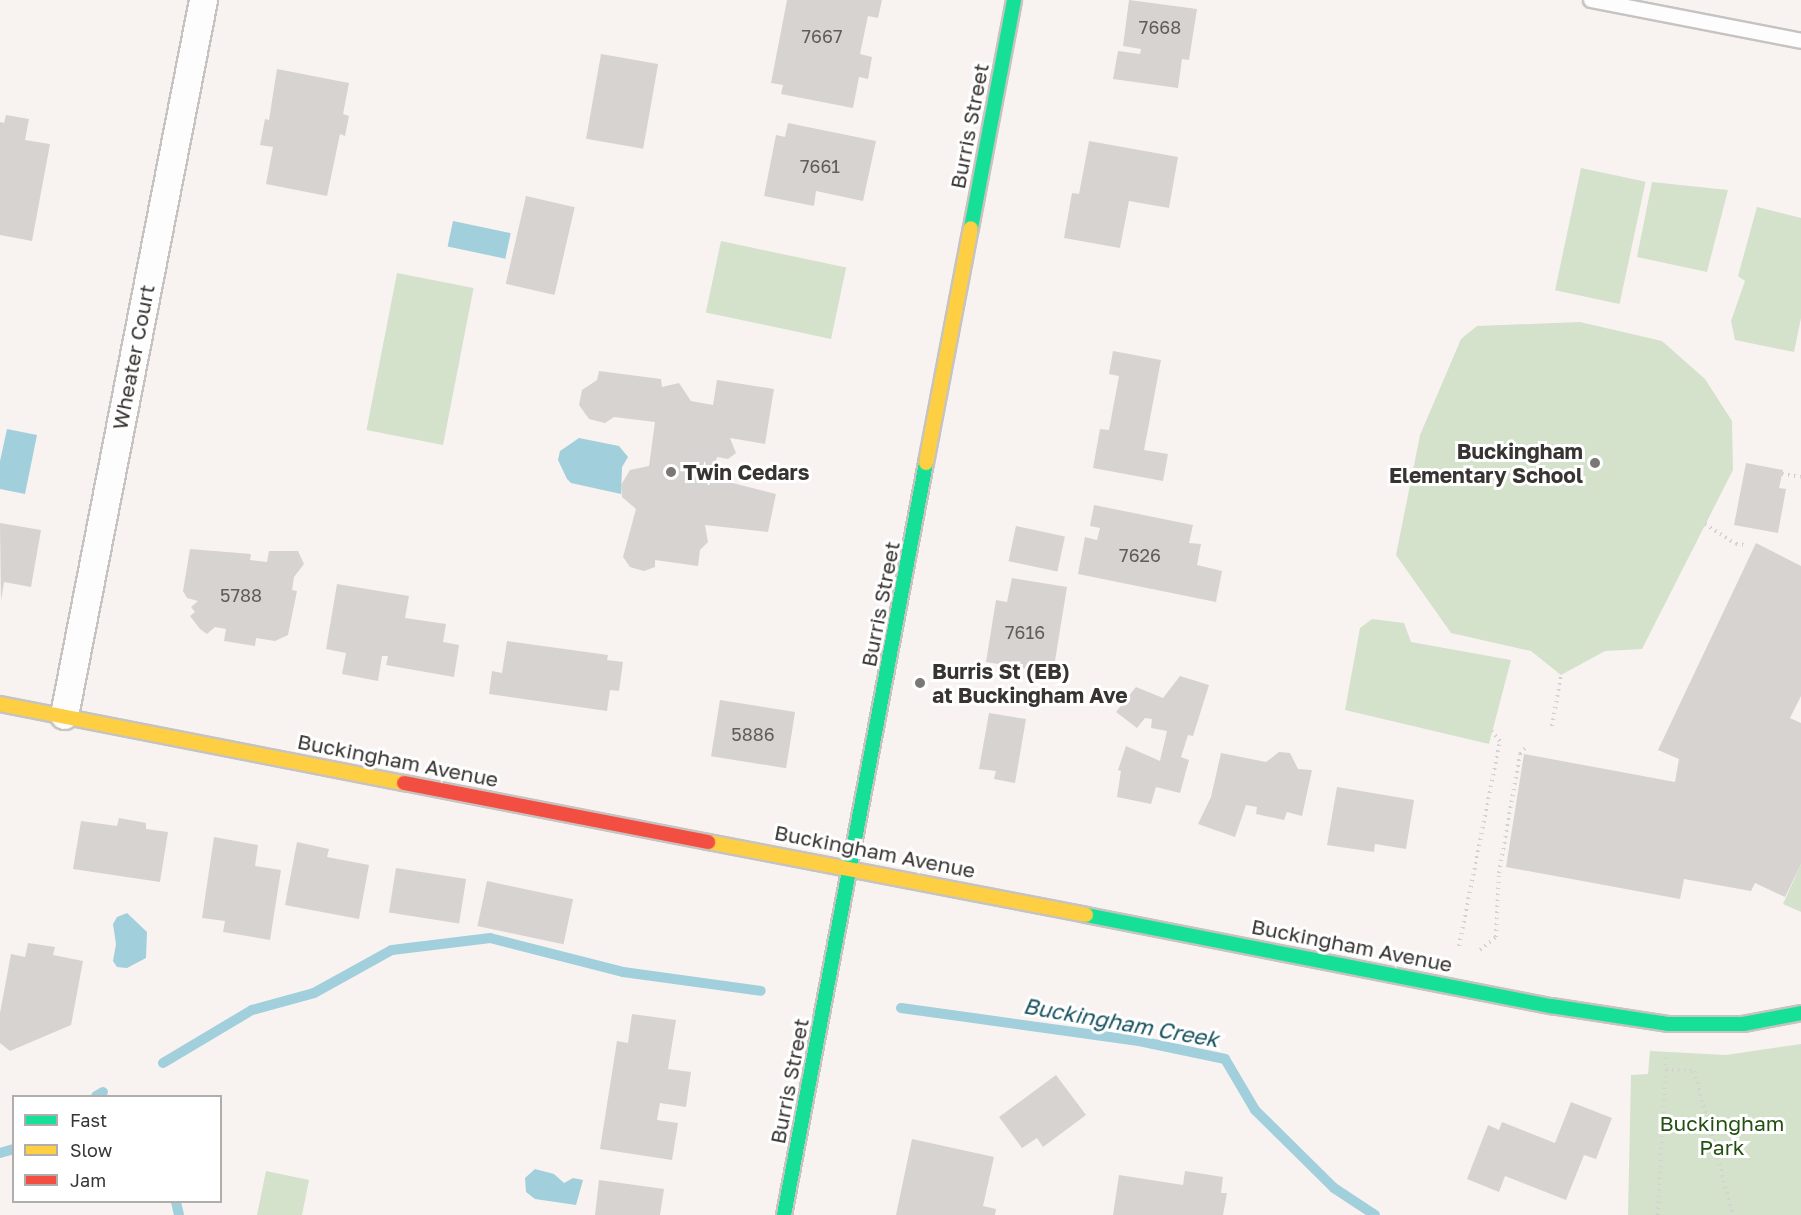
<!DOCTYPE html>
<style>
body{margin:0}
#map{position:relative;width:1801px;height:1215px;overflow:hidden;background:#f8f3f1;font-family:"Golos Text",sans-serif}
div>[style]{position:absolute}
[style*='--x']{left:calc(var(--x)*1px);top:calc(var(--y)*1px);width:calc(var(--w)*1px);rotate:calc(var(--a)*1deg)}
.green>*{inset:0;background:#d4e2cb;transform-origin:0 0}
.water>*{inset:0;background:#a1cfdb;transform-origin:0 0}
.stream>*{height:10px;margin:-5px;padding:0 5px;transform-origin:5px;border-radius:5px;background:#a1cfdb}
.building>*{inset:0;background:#d6d3d1;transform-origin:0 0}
.path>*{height:4px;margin-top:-2px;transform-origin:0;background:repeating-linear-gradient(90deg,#d3d2d0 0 1.5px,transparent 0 6px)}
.roads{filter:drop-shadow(2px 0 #c6c3c1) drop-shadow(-2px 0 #c6c3c1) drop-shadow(0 2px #c6c3c1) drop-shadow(0 -2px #c6c3c1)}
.lane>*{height:14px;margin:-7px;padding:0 7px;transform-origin:7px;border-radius:7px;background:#fefdfd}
.street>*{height:27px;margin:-13.5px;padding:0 13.5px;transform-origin:13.5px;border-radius:13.5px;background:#fefdfd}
.fast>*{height:14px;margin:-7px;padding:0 7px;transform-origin:7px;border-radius:7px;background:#16e098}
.slow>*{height:14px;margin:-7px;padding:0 7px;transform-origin:7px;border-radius:7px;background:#ffcf43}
.jam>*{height:14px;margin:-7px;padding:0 7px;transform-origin:7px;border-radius:7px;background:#f24e42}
.dots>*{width:16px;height:16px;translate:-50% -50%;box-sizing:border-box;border:3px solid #fff;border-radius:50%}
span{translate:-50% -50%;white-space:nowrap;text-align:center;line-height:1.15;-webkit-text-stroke:6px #fff;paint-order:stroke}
.number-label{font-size:18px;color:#5f5c5a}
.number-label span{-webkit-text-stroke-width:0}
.street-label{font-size:21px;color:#373432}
.poi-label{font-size:21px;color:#373432;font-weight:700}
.right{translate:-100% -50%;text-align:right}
.left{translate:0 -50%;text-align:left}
.park-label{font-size:21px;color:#245013}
.water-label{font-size:22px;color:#195360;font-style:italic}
.legend{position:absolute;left:12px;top:1095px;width:210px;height:108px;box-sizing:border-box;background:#fff;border:2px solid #afaead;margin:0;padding:8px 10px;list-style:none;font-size:18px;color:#373432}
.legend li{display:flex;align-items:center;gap:12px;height:30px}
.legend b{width:30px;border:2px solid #afaead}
</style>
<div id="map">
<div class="green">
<i style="left:1581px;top:168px;width:66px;height:125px;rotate:12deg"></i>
<i style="clip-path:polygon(1652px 182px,1728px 190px,1707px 272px,1637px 257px)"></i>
<i style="clip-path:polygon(1757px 207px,1801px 218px,1801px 318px,1794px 352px,1735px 340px,1731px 321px,1745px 281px,1738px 276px)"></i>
<i style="left:721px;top:241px;width:128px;height:73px;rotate:12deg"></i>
<i style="left:397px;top:273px;width:78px;height:160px;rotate:11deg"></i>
<i style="clip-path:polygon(1580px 322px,1662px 341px,1705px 379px,1732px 421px,1733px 470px,1642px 649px,1605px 651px,1561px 675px,1531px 651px,1451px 633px,1396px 555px,1420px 435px,1461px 339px,1477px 326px)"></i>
<i style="clip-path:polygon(1372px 619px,1404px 623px,1411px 642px,1511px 660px,1489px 744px,1345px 710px,1360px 628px)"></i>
<i style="clip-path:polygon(1801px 864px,1801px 912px,1783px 904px)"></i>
<i style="clip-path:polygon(1801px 1044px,1801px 1215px,1628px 1215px,1631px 1075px,1648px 1074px,1650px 1051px,1726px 1055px)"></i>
<i style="clip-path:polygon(266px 1171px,309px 1180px,302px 1215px,257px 1215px)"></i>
</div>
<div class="water">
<i style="left:453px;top:221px;width:59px;height:26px;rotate:12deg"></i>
<i style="clip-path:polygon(7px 429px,37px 435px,25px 494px,0 489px,0 461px)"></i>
<i style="clip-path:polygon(579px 438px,619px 446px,628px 457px,622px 467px,621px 494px,571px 483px,567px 479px,558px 460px,560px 451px)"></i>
<i style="clip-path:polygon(127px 913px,147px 932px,146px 958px,127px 968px,117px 967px,113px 961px,116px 944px,113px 924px,117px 917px)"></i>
<i style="clip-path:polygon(535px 1169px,554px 1174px,564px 1183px,573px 1178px,583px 1180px,576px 1205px,535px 1199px,526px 1192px,525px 1178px)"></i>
</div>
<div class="stream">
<i style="--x:901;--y:1008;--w:240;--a:7.9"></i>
<i style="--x:1139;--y:1041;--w:88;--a:11.8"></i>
<i style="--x:1225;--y:1059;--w:59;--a:59.5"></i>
<i style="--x:1255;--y:1110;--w:111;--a:44.6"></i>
<i style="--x:1334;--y:1188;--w:49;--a:33.4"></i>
<i style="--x:163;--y:1063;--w:104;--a:-30.8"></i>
<i style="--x:252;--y:1010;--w:64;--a:-15.3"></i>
<i style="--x:314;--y:993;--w:89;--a:-28.9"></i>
<i style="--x:392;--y:950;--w:99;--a:-7"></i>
<i style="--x:490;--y:938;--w:137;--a:14.3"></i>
<i style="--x:623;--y:972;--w:139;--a:7.8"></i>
<i style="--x:96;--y:1096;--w:8;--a:-30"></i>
<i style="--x:0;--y:1153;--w:15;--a:-16"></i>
<i style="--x:176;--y:1202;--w:13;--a:77"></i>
</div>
<div class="building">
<i style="clip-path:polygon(787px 0,882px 0,878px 18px,868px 16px,860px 54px,872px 57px,868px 79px,859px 77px,853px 108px,781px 94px,783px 85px,771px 83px)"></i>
<i style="clip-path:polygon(1129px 0,1197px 9px,1189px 60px,1182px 59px,1178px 88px,1113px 79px,1118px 51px,1140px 54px,1141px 49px,1123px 46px)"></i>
<i style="left:601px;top:54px;width:58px;height:86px;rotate:10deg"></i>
<i style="clip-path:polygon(277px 69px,349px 83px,343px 114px,349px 116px,345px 136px,340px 134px,327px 196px,266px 184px,273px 147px,260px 145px,265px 119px,269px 120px)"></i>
<i style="clip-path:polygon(6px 115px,29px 119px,25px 140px,50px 144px,32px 241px,0 235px,0 122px,4px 123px)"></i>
<i style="clip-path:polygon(788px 123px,876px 141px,863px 201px,816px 191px,814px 206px,764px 196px,776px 135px,785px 137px)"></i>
<i style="clip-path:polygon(1089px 141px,1178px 157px,1169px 208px,1129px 201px,1120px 248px,1064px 238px,1072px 193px,1079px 194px)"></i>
<i style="left:526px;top:196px;width:50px;height:90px;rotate:13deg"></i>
<i style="clip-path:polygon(1113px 351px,1161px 360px,1144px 450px,1168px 454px,1163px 481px,1093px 468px,1100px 429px,1109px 430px,1119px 376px,1109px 374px)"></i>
<i style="clip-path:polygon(599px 371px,661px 379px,662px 387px,679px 383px,691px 401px,713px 405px,717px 380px,774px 389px,765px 444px,730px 438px,736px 453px,728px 459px,717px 457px,713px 478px,776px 494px,768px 532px,705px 525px,708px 542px,700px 550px,698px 566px,655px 560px,655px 567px,644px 571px,630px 567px,623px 557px,636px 509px,622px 497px,621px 485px,630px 470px,649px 466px,655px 422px,614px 417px,605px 423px,589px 419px,579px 405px,582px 390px,597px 380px)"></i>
<i style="clip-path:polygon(1746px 463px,1783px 470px,1779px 488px,1786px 489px,1778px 533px,1734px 525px)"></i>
<i style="clip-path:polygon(1094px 505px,1193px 525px,1189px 543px,1201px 544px,1197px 565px,1222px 571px,1216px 602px,1078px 574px,1085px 537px,1097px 540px,1100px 528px,1090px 526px)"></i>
<i style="clip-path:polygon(0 523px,41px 530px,31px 587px,4px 582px,1px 601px)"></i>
<i style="left:1016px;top:526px;width:50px;height:36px;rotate:12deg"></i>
<i style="clip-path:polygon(1756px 543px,1801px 566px,1801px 696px,1790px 718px,1801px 723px,1801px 864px,1785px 897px,1755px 883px,1751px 891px,1684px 879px,1680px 899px,1506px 867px,1524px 754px,1675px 782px,1679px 759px,1658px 750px)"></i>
<i style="clip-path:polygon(190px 549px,251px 554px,250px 560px,267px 562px,269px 551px,298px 551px,304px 564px,294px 577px,292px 590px,297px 591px,288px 635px,275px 641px,256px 638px,255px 646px,224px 641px,226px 629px,215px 627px,207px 634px,200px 629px,190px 616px,195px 612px,191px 607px,198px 601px,187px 598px,183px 591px)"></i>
<i style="clip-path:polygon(1012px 578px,1067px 587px,1053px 673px,986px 662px,996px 600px,1007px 602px)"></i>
<i style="clip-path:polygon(337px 584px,409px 596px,405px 618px,446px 624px,443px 642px,459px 645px,454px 677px,386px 665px,388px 656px,382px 656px,378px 681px,342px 674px,346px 653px,326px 649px)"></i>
<i style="clip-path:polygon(507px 641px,608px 655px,607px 660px,623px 662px,619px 691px,610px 690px,607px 711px,489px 694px,492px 671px,502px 673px)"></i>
<i style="clip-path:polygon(1180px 676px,1209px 685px,1193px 736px,1188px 735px,1181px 757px,1189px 760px,1180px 793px,1156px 787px,1151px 804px,1117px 797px,1121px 771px,1118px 770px,1126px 746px,1160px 761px,1167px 731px,1151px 728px,1152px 719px,1145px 718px,1137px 728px,1116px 712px,1136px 687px,1163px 698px)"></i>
<i style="left:720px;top:700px;width:76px;height:57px;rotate:9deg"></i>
<i style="clip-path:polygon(989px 713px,1026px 719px,1015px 783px,994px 779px,996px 771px,979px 769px)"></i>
<i style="clip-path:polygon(1279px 752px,1290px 753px,1298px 769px,1312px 770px,1302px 816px,1287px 812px,1284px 820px,1256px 814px,1257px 807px,1246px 805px,1235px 837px,1198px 824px,1211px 797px,1221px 753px,1266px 762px)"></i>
<i style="clip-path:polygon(1337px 787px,1414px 800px,1406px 849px,1375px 844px,1374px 852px,1327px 845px)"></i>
<i style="clip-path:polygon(119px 818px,146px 823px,146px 829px,168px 832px,160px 882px,73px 869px,81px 821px,117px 826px)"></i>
<i style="clip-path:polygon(214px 837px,258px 845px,255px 866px,281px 870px,270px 940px,223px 932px,225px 921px,202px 918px)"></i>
<i style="clip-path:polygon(297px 842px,329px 849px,327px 857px,369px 865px,359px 919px,285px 905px)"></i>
<i style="left:396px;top:868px;width:71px;height:45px;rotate:9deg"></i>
<i style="left:487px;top:881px;width:88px;height:46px;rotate:12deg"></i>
<i style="clip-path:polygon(28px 943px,55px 947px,53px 955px,83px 961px,71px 1025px,10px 1051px,0 1043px,0 1013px,11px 954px,25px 957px)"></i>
<i style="clip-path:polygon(632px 1014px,676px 1020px,668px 1069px,691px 1072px,686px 1107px,660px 1103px,657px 1120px,678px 1123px,672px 1160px,600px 1149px,617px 1041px,628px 1043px)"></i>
<i style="clip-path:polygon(1056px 1075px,1086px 1115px,1043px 1147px,1037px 1138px,1022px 1148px,999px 1117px)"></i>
<i style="clip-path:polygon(1571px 1102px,1612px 1118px,1596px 1159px,1584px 1155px,1566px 1200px,1505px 1176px,1499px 1192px,1467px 1179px,1488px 1125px,1499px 1130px,1502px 1122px,1555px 1143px)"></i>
<i style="clip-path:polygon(912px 1139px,994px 1157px,983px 1206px,996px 1209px,995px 1215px,896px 1215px)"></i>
<i style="clip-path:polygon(1185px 1171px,1223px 1177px,1221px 1193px,1227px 1193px,1223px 1215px,1113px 1215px,1119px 1175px,1183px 1185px)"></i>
<i style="clip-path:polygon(599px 1180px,664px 1189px,660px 1215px,595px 1215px)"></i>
</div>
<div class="path">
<i style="--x:1782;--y:474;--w:19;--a:9"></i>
<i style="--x:1705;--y:524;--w:37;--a:33"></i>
<i style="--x:1736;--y:544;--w:9;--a:6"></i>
<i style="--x:1552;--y:726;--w:52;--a:-80"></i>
<i style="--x:1459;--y:946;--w:209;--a:-78.7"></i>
<i style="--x:1500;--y:741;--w:13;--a:-129"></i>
<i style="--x:1480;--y:950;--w:21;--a:-39"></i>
<i style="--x:1496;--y:937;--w:64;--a:-87.3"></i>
<i style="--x:1499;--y:873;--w:121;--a:-80"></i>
<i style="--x:1520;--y:754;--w:9;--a:-49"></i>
<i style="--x:1666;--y:1070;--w:28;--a:2"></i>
<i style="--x:1694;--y:1071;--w:149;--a:74.8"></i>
<i style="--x:1658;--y:1215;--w:157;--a:-87.1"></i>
</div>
<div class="roads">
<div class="lane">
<i style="--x:1591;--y:0;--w:214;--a:11"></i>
</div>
<div class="street">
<i style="--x:64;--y:715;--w:728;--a:-79"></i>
</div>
<div class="fast">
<i style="--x:971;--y:228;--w:232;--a:-79.3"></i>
<i style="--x:1086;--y:915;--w:474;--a:11.1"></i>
<i style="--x:1551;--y:1006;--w:118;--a:8.7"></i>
<i style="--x:1668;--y:1024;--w:75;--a:0"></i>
<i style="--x:1743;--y:1024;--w:59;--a:-10.7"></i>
<i style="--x:784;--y:1215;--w:765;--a:-79.31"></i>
</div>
<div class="slow">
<i style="--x:926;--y:463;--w:239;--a:-79.2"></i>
<i style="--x:0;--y:704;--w:412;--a:11.1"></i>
<i style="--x:708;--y:842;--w:385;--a:10.9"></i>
</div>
<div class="jam">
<i style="--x:404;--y:783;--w:310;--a:11"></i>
</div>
</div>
<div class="dots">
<i style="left:1595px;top:463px;background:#7b7775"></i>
<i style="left:671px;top:472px;background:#7b7775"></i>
<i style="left:920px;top:683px;background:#7b7775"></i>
</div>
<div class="number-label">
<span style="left:1160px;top:27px">7668</span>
<span style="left:822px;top:36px">7667</span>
<span style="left:820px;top:166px">7661</span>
<span style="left:1140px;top:555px">7626</span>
<span style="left:241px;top:595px">5788</span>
<span style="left:1025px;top:632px">7616</span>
<span style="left:753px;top:734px">5886</span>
</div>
<div class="street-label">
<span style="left:969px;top:126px;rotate:-79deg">Burris Street</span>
<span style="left:133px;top:357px;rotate:-79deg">Wheater Court</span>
<span style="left:880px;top:604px;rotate:-79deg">Burris Street</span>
<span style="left:398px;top:760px;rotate:11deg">Buckingham Avenue</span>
<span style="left:875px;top:851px;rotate:11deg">Buckingham Avenue</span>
<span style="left:1352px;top:945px;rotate:11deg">Buckingham Avenue</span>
<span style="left:789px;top:1081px;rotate:-79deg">Burris Street</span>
</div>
<div class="poi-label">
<span class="right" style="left:1583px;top:463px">Buckingham<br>Elementary School</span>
<span class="left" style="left:683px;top:472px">Twin Cedars</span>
<span class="left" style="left:932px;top:683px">Burris St (EB)<br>at Buckingham Ave</span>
</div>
<div class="park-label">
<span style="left:1722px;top:1135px">Buckingham<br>Park</span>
</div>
<div class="water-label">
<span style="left:1121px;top:1022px;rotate:10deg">Buckingham Creek</span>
</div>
<ul class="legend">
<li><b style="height:8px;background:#16e098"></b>Fast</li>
<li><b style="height:8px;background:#ffcf43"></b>Slow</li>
<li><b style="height:8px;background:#f24e42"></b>Jam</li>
</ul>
</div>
